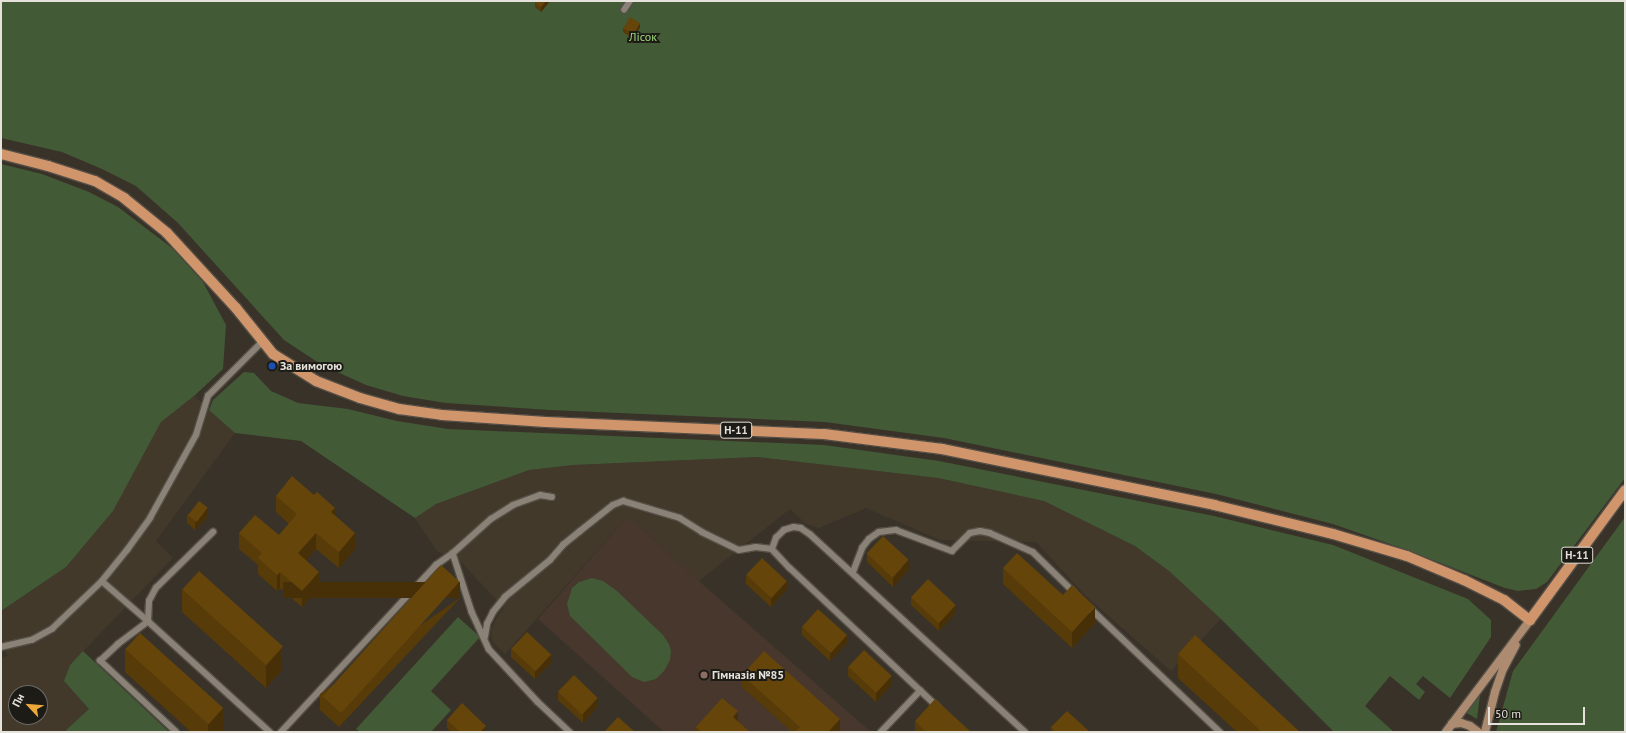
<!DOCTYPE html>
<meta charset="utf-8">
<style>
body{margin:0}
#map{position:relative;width:1626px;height:733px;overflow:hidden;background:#393229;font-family:"PT Sans",sans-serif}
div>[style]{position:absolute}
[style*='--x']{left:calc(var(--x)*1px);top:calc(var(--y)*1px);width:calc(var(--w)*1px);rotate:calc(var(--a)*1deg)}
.built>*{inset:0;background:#43392a}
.education>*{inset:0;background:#47372c}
.green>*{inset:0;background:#435a36}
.roads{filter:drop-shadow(1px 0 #534e46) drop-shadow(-1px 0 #534e46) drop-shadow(0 1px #534e46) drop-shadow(0 -1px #534e46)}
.lane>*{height:5.5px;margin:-2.75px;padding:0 2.75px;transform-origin:2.75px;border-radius:2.75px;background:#8a8277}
.secondary>*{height:8px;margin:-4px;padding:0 4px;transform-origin:4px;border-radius:4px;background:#ad8b70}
.primary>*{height:10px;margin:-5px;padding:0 5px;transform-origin:5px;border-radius:5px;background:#d0956a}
.wall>*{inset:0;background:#573b09}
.shaded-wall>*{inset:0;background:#473007;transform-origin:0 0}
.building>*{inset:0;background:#65450a;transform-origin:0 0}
.dots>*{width:11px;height:11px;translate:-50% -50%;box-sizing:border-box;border:2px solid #1d1b16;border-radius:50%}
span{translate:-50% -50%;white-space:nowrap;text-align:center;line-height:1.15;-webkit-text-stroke:4px #1d1b16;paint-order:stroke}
.shield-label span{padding:1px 3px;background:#1d1b16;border:1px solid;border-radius:3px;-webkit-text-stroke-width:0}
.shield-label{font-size:11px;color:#e5e1db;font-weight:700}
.park-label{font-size:12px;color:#9ed77d}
.poi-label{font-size:12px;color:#e5e1db;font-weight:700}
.left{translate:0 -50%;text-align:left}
.frame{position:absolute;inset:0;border:2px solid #e5e1db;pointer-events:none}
.north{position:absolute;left:8px;top:685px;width:40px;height:40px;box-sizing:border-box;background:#1d1b16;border:1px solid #6d6a65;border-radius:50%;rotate:296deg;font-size:11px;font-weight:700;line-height:16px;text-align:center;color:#e5e1db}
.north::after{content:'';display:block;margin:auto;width:14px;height:18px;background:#eda83b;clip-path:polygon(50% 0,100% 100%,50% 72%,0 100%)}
.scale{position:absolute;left:1488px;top:707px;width:97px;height:18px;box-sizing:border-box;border:2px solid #e5e1db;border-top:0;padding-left:5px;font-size:12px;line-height:14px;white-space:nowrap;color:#e5e1db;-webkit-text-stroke:3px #1d1b16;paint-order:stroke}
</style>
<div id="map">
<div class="built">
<i style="clip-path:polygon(evenodd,194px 396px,235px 433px,156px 541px,173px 558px,70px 665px,64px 681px,89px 709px,66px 730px,67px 732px,1px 732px,1px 658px,8px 656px,1px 645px,1px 611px,66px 567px,113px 511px,161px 422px,194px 396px,16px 693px,40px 693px,40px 717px,16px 717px,16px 693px)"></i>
<i style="clip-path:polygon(757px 457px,938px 478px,1044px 501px,1135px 546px,1169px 571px,1221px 619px,1171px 671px,1086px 596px,1036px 542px,940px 540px,866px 508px,819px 528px,806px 524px,790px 509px,699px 581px,628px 516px,505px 654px,492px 641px,491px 631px,496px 619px,504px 608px,460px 561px,437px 551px,415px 518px,436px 504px,529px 470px,573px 465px)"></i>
</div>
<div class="education">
<i style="clip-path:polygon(628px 516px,699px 581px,871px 732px,664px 732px,538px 619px)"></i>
</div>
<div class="green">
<i style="clip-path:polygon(1px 1px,1625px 1px,1625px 478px,1547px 582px,1536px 589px,1518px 591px,1505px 588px,1407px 550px,1333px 524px,1216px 494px,944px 438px,825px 422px,550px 410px,446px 403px,403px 396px,366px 385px,322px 365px,284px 340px,178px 223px,136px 186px,102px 169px,62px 152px,1px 138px)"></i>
<i style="clip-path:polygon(1px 164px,42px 174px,89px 192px,118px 207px,172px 248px,203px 282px,226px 325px,223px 369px,194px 396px,161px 422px,113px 511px,66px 567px,1px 611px)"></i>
<i style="clip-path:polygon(244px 372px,254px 373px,271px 391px,298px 403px,348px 409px,397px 421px,448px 429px,824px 445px,939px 461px,1214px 516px,1333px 545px,1468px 599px,1491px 620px,1491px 637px,1450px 698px,1423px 676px,1416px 684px,1425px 692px,1419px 700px,1390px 676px,1365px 706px,1394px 732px,1334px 732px,1221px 619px,1169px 571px,1135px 546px,1044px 501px,938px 478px,757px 457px,573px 465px,529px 470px,436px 504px,415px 518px,301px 441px,235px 433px,209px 410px,213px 400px)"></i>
<i style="clip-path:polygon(1625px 517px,1625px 732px,1496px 732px,1513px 671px)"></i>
<i style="clip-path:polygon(592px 578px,603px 581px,617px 591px,663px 635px,669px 644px,671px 650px,670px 660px,664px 671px,656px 679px,644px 682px,632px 677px,570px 616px,567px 604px,572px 588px,579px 582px)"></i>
<i style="clip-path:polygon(458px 617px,480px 637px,431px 691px,451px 710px,431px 732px,360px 732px,356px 729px)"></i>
<i style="clip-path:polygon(83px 651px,169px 732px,67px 732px,66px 730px,89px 709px,64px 681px,70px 665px)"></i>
<i style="clip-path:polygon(1478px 694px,1480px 695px,1477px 719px,1465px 712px)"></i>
</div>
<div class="roads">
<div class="lane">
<i style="--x:624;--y:10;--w:11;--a:-56"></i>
<i style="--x:772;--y:549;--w:12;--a:-70"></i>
<i style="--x:776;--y:538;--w:11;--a:-45"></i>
<i style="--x:784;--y:530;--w:10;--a:-17"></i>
<i style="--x:794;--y:527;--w:7;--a:8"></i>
<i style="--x:801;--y:528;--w:11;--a:34"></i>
<i style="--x:810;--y:534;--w:292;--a:42.6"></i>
<i style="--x:453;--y:553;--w:62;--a:72.1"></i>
<i style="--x:472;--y:612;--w:41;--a:65.3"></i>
<i style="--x:489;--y:649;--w:72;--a:47.2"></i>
<i style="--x:538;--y:702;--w:44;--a:43.2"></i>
<i style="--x:853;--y:572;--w:26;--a:-69"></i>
<i style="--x:862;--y:548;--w:11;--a:-52"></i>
<i style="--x:869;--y:539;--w:12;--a:-35"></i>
<i style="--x:879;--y:532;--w:17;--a:-7"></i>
<i style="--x:896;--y:530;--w:60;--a:20.6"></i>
<i style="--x:952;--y:551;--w:25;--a:-45"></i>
<i style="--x:970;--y:533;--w:10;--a:-11"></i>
<i style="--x:980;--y:531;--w:10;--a:11"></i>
<i style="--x:990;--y:533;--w:47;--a:23.8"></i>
<i style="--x:1033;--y:552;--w:57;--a:44.3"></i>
<i style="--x:102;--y:581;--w:61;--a:41"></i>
<i style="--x:148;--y:621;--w:165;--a:42.3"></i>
<i style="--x:1090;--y:608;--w:180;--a:43.6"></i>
<i style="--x:485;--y:637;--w:13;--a:-81"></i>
<i style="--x:487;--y:624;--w:13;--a:-63"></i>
<i style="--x:493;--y:612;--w:19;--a:-51"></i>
<i style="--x:505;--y:597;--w:58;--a:-39.4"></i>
<i style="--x:550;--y:560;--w:20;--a:-49"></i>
<i style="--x:563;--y:545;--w:21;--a:-39"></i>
<i style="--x:579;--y:532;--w:43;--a:-38.5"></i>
<i style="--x:613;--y:505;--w:11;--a:-22"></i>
<i style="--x:623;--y:501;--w:59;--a:16.6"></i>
<i style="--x:680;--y:518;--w:26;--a:32"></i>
<i style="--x:702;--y:532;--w:41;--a:25.9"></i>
<i style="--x:739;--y:550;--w:17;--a:-10"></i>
<i style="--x:756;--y:547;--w:16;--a:7"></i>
<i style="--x:772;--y:549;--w:26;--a:47"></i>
<i style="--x:790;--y:568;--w:203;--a:43.2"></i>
<i style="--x:1;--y:647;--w:32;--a:-13"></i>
<i style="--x:32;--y:640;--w:23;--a:-29"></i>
<i style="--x:52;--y:629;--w:69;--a:-43.8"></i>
<i style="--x:102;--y:581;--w:40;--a:-51"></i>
<i style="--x:127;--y:550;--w:39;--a:-54"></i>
<i style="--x:150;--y:518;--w:95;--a:-61"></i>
<i style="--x:196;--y:435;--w:41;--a:-72.9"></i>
<i style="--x:208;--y:396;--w:76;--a:-45"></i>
<i style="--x:176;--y:732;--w:104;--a:-136.9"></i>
<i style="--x:100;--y:661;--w:25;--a:-43"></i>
<i style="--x:118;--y:644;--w:38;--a:-37"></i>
<i style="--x:148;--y:621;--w:20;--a:-87"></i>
<i style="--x:149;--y:601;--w:15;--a:-62"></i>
<i style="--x:156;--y:588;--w:80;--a:-44.5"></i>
<i style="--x:281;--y:732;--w:228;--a:-47.1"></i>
<i style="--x:436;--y:565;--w:21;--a:-35"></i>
<i style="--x:453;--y:553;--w:51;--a:-41.8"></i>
<i style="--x:491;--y:519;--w:26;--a:-32"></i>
<i style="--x:513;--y:505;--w:29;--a:-20"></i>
<i style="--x:540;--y:495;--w:12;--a:9"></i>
<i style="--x:881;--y:732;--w:57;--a:-46.4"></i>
</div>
<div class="secondary">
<i style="--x:1452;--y:724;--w:130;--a:-53.1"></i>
<i style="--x:1446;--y:732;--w:10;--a:-53"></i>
<i style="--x:1452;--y:724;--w:9;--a:-6"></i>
<i style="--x:1461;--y:723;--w:9;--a:18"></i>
<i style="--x:1470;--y:726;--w:10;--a:37"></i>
<i style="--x:1485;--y:732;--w:41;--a:-76"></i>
<i style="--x:1495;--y:692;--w:24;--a:-71"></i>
<i style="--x:1503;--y:669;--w:27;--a:-62"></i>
</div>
<div class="primary">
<i style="--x:1;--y:154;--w:49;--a:14.3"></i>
<i style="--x:48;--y:166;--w:49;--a:17.7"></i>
<i style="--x:95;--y:181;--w:34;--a:30"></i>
<i style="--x:124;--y:198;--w:55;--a:39.1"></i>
<i style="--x:167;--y:233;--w:102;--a:47.4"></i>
<i style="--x:236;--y:308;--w:59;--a:51.2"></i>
<i style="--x:273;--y:354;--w:51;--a:32.1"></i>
<i style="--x:316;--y:381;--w:47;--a:21.1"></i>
<i style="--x:360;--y:398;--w:41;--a:15.8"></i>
<i style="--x:399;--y:409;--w:43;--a:7.9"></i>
<i style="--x:442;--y:415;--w:104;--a:3.9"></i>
<i style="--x:546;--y:422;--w:278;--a:2.5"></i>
<i style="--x:824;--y:434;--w:119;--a:7.2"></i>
<i style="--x:942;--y:449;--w:278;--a:11.6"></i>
<i style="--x:1214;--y:505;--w:122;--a:13.7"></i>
<i style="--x:1333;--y:534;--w:77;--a:16.6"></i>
<i style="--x:1407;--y:556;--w:62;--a:22.8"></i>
<i style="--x:1464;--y:580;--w:45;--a:26.6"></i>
<i style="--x:1504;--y:600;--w:33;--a:38"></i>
<i style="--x:1530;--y:620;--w:161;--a:-53.8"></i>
</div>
</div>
<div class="wall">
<i style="clip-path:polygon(536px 1px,550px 1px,541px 12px,535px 7px,535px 3px)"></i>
<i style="clip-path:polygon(640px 27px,633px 39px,623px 32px,623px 28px)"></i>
<i style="clip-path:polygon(276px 496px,335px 516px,355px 549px,339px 568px,316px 549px,306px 560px,319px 588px,302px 607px,280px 588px,277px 591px,258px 574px,258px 565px,239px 549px,239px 533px,279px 535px,289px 524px,276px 512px)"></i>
<i style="clip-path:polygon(187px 514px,208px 517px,195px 530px,187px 523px)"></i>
<i style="clip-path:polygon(867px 554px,909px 569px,893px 587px,867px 562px)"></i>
<i style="clip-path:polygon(1003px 568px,1063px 595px,1095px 623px,1072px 648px,1003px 584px)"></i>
<i style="clip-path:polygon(746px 575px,787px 589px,771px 607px,746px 584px)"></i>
<i style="clip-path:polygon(182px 589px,282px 670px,266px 688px,182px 612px)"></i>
<i style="clip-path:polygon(911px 597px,956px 613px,939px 631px,911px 605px)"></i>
<i style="clip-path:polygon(460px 598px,339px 727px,320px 710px,320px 694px)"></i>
<i style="clip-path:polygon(802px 627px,847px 643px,830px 661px,802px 635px)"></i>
<i style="clip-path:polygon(511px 648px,551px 663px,535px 679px,511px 657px)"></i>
<i style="clip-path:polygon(125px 649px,223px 731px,222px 732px,191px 732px,125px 672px)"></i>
<i style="clip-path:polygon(1178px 654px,1300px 732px,1237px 732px,1178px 678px)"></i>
<i style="clip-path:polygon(848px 667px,892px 684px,876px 702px,848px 676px)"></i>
<i style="clip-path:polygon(742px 675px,840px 731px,839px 732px,792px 732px,742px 687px)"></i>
<i style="clip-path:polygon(558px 692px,598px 706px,583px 723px,558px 700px)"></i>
<i style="clip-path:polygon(447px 720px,486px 732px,451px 732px,447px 728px)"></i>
<i style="clip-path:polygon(738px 721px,750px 732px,696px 732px,696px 727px)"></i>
<i style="clip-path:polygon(915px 721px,971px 732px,915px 732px)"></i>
<i style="clip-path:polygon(1051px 727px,1090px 732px,1051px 732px)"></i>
</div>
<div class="shaded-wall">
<i style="clip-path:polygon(546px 1px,550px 1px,541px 12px,541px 7px)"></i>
<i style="clip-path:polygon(640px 23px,640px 27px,633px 39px,633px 34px)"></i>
<i style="clip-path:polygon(208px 508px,208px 517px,195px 530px,195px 522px)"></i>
<i style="clip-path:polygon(335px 508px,335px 524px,331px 512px)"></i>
<i style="clip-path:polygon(316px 533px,316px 549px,298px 570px,298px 553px)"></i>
<i style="clip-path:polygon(355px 533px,355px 549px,339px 568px,339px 552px)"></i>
<i style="clip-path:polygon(909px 560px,909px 569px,893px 587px,893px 578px)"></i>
<i style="clip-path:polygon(280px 572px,280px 588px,277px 591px,277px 575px)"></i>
<i style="clip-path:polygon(319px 572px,319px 588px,302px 607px,302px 591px)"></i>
<i style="clip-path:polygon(787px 581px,787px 589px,771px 607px,771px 599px)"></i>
<i style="left:460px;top:582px;width:16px;height:177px;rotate:90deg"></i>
<i style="clip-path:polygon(956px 605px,956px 613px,939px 631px,939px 623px)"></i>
<i style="clip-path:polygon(1095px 607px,1095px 623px,1072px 648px,1072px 632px)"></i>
<i style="clip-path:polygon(847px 635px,847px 643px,830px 661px,830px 652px)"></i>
<i style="clip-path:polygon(282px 647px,282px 670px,266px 688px,266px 665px)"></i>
<i style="clip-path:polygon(551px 654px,551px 663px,535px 679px,535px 671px)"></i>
<i style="clip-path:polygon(892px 676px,892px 684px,876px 702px,876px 693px)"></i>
<i style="clip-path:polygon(598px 698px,598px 706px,583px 723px,583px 714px)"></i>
<i style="clip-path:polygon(223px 708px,223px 731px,222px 732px,208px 732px,208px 724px)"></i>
<i style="clip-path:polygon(738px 711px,738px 724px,733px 717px)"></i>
<i style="clip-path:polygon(840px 719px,840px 731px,839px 732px,828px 732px)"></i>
<i style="clip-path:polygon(486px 726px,486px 732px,480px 732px)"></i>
</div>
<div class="building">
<i style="clip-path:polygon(536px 1px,546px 1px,541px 7px,535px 3px)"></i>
<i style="left:630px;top:17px;width:12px;height:13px;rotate:31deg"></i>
<i style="clip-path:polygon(292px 476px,314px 495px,317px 492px,335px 508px,331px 512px,355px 533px,339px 552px,316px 533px,298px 553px,319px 572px,302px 591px,280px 572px,277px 575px,258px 558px,262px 553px,239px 533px,255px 515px,279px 535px,297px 514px,276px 496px)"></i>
<i style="left:199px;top:501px;width:11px;height:18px;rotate:38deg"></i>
<i style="left:883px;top:536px;width:35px;height:24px;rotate:43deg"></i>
<i style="clip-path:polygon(1017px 553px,1063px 595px,1072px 585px,1095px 607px,1072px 632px,1003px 568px)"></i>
<i style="left:762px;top:558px;width:34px;height:23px;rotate:43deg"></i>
<i style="left:441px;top:565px;width:25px;height:177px;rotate:42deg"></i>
<i style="left:199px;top:571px;width:113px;height:25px;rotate:42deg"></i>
<i style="left:928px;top:579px;width:38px;height:25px;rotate:43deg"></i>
<i style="left:818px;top:609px;width:39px;height:24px;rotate:42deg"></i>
<i style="left:527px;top:632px;width:33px;height:23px;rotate:43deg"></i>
<i style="left:140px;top:633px;width:112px;height:22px;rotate:42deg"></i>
<i style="clip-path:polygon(1195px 635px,1300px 732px,1262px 732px,1178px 654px)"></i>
<i style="left:864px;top:650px;width:38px;height:23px;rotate:43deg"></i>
<i style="clip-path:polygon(764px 651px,840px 719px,828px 732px,795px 732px,800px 727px,742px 675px)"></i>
<i style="left:574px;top:675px;width:33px;height:23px;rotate:44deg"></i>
<i style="clip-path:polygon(722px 698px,738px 711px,733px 717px,750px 732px,702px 732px,696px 727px)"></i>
<i style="clip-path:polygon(935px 699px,971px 732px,926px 732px,915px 721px)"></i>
<i style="clip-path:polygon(462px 703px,486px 726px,480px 732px,460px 732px,447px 720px)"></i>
<i style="clip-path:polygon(1067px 711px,1090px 732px,1056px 732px,1051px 727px)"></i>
<i style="clip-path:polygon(618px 717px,635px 732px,604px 732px)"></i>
</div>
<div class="dots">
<i style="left:272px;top:366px;background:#1a4fb4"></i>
<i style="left:704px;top:675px;background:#8d6e63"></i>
</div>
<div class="shield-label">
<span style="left:736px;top:430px">Н-11</span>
<span style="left:1577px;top:555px">Н-11</span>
</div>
<div class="park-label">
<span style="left:643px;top:37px">Лісок</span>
</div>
<div class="poi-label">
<span class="left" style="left:280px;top:366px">За вимогою</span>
<span class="left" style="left:712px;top:675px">Гімназія №85</span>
</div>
<div class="frame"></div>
<div class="north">Пн</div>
<div class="scale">50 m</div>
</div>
